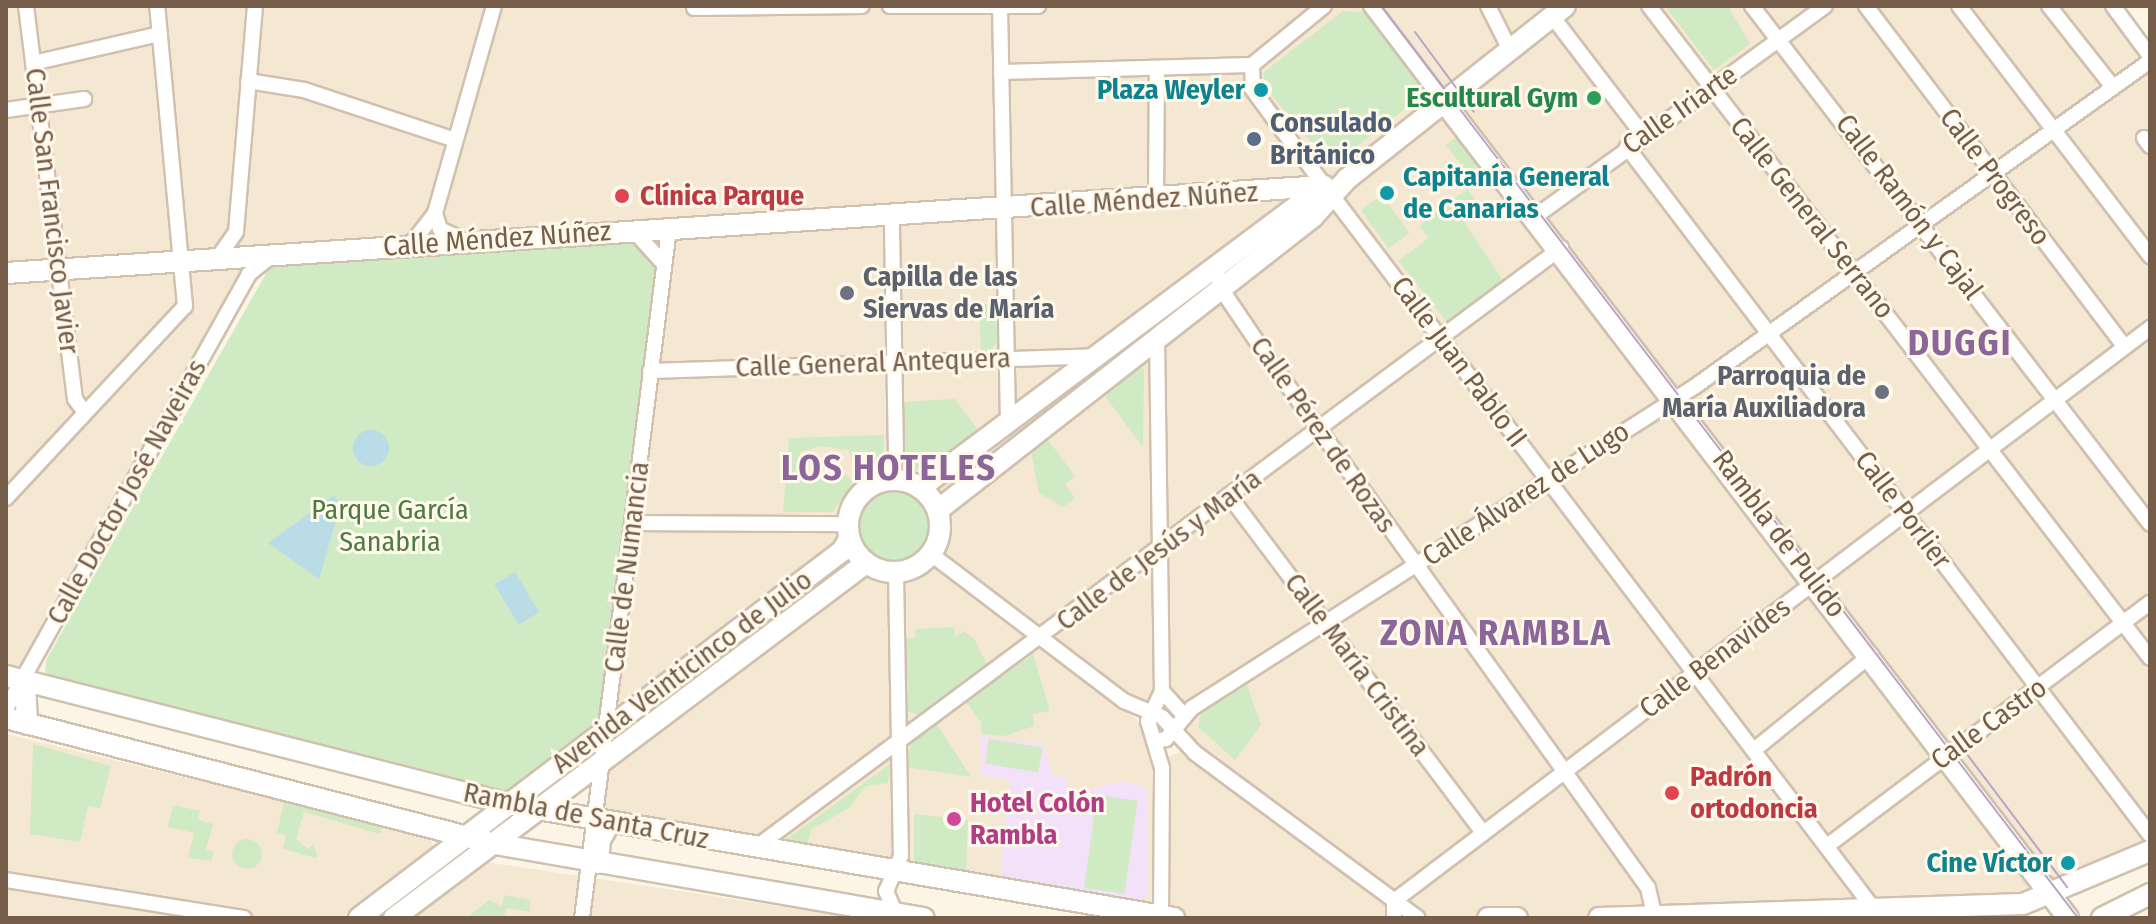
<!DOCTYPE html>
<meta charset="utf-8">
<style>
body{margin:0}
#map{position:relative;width:2156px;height:924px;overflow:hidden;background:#fcf5e5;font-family:"Fira Sans Condensed",sans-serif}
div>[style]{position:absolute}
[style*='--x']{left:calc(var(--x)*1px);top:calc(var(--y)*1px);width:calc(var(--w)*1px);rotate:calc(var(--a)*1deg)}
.residential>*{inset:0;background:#f4e8d3}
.education>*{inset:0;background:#f2e1f9}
.green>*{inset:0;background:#d0eac3;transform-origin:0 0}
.round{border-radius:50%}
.water>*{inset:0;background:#b9dce6;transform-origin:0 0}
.roads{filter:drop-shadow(2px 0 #d0c0ae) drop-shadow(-2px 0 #d0c0ae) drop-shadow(0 2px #d0c0ae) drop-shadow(0 -2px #d0c0ae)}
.street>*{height:14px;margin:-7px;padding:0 7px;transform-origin:7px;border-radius:7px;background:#fff}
.secondary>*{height:20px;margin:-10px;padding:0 10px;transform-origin:10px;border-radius:10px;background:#fff}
.secondary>.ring{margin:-10px;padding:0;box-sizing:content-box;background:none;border:20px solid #fff;border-radius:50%}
.tram>*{height:2px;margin:-1px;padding:0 1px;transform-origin:1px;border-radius:1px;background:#b9a3c6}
.dots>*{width:22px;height:22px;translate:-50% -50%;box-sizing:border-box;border:4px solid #fff9eb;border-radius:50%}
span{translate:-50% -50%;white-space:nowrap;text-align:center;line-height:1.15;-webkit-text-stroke:6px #fff9eb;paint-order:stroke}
.culture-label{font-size:28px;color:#0d838f;font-weight:700}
.right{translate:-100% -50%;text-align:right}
.left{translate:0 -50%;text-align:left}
.leisure-label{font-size:28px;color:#27864d;font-weight:700}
.street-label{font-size:28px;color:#755d4a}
.service-label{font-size:28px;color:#4e5e75;font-weight:700}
.health-label{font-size:28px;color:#be3a42;font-weight:700}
.worship-label{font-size:28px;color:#5b616d;font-weight:700}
.park-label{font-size:28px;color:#4d7b42}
.hotel-label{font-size:28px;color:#b23c85;font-weight:700}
.district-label{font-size:36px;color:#8c6599;font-weight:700;letter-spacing:2px}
.frame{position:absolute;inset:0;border:8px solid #755d4a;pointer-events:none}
</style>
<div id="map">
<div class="residential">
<i style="clip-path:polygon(evenodd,6px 6px,2113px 6px,2150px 56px,2150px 851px,2039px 899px,1599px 918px,1174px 918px,593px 820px,663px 263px,256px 267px,25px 681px,6px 676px,6px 6px,1128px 697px,1163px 712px,1186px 704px,1192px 713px,1186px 726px,1196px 746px,1187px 757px,1183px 751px,1167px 757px,1169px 767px,1156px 767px,1140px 722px,1120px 707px,1128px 697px)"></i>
<i style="clip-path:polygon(6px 734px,431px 837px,433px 849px,342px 918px,6px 918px)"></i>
<i style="clip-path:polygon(479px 861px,859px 918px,404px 918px)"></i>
</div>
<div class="education">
<i style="clip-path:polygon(980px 736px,1042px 744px,1053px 775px,1068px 778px,1067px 787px,1084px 790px,1124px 781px,1147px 788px,1147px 895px,1139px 902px,1000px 880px,1010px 780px,982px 775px)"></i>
</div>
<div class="green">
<i style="clip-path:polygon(1665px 6px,1728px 6px,1750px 44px,1714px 70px)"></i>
<i style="clip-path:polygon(1343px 11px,1364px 12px,1418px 82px,1418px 99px,1331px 166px,1264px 86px,1264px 72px)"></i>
<i style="left:1458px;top:136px;width:48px;height:15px;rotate:52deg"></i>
<i style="clip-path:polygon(1467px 189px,1475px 199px,1458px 213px,1504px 282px,1447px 322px,1398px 261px,1429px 238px,1419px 226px)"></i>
<i style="left:1382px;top:195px;width:47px;height:26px;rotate:54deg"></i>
<i style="clip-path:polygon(635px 241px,656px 264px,602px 727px,509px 798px,45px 678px,46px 660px,275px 258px)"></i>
<i style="clip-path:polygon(979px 304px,996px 304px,997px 343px,991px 349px,981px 350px)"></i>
<i style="clip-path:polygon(1136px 365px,1144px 369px,1143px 447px,1102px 392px)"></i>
<i style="clip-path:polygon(955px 399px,981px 434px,929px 473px,906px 467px,901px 402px)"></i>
<i style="clip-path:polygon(884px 435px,883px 466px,856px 480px,849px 450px,820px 446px,800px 452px,800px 469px,807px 476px,847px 475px,853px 483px,833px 512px,783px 512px,789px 438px)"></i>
<i style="clip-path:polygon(1045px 436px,1075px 476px,1065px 484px,1075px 498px,1063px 507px,1039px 493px,1030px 447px)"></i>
<i class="round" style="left:852px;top:485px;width:82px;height:82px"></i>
<i style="clip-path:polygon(954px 627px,955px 637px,964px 631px,975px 640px,987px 665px,918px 715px,908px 711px,906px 638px,915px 638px,916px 629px)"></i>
<i style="clip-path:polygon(1033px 654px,1050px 711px,1033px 714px,1034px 726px,1004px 736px,982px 734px,981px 722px,966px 702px)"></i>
<i style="clip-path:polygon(1247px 685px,1261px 725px,1235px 760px,1198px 727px,1201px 710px)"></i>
<i style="clip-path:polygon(937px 724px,971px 777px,907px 767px,911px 742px)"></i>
<i style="left:989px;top:739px;width:54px;height:25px;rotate:9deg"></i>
<i style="clip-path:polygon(33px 744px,111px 766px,100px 808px,88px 806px,80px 842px,30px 834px)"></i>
<i style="clip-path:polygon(890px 764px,888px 783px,866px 786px,848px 809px,811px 829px,808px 843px,784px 841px)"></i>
<i style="left:1097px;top:795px;width:41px;height:94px;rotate:8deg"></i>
<i style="clip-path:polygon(284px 802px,383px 826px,380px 834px,304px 812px,296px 839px,308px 849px,314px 844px,317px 858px,283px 849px,286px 835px,277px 833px)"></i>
<i style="clip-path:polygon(173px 805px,200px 811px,198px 820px,213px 824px,206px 849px,214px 853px,211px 861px,188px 858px,194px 833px,168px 827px)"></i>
<i style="clip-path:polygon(914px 814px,968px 820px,966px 872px,914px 863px)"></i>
<i class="round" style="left:232px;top:839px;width:30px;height:30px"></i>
<i style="clip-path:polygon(504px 895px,530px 900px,530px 912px,507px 908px,503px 918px,469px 916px,489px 900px,502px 906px)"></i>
</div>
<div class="water">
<i class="round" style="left:353px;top:430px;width:36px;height:36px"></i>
<i style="clip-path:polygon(333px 496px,341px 503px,319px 579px,268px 543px)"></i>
<i style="left:515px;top:572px;width:47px;height:24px;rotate:59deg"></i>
</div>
<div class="roads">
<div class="street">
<i style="--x:26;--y:6;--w:396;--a:82.9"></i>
<i style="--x:75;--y:399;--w:17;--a:54"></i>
<i style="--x:890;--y:6;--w:148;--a:0"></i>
<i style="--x:1000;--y:6;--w:419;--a:88.9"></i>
<i style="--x:1371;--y:6;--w:121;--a:52.8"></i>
<i style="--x:1488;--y:6;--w:47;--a:63.4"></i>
<i style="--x:1649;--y:6;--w:822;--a:52.46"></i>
<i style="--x:1752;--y:6;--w:653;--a:52.46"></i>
<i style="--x:1866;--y:6;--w:428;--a:52.8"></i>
<i style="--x:1959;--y:6;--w:315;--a:52.6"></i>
<i style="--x:2049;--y:6;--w:103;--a:51.7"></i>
<i style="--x:2113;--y:6;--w:62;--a:53.5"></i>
<i style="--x:694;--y:8;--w:168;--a:-0.7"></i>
<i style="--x:1552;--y:16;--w:150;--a:52.6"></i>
<i style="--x:33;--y:63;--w:130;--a:-12.9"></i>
<i style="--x:1252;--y:65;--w:25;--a:88"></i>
<i style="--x:1253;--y:90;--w:51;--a:53.8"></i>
<i style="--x:1283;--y:131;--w:976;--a:52.79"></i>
<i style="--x:1252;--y:65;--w:93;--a:-39.3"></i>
<i style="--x:1001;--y:72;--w:251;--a:-1.6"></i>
<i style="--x:248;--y:81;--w:57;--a:9.1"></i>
<i style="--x:304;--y:90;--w:159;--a:18.3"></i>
<i style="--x:6;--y:110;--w:79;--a:-8"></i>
<i style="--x:2144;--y:138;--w:10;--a:53"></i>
<i style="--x:1627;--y:147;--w:864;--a:52.76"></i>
<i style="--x:1156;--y:200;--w:132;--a:-89.6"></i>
<i style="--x:435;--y:213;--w:17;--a:73"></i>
<i style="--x:440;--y:229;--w:26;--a:25"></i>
<i style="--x:1536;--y:216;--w:357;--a:-36"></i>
<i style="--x:633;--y:230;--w:45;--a:47.7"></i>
<i style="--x:411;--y:244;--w:39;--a:-52"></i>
<i style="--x:435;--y:213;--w:215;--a:-74.1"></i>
<i style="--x:217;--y:259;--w:33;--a:-55"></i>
<i style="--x:236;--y:232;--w:227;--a:-85.2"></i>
<i style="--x:1214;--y:267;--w:31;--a:68"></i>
<i style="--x:1226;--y:296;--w:75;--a:55.9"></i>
<i style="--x:1268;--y:358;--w:652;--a:54.36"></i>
<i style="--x:1648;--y:888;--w:27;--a:77"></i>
<i style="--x:1157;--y:337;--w:354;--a:89.2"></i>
<i style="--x:1162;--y:691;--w:31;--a:48"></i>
<i style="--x:650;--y:371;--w:446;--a:-1.9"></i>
<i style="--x:890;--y:479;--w:24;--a:-75"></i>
<i style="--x:896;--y:456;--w:240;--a:-91"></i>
<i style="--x:1230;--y:497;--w:421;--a:53"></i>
<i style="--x:6;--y:498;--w:262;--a:-47"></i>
<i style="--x:185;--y:306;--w:301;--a:-95.3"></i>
<i style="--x:632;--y:523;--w:215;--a:0.3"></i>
<i style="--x:931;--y:554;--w:243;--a:37.3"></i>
<i style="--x:1124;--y:701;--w:41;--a:22.8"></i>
<i style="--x:1162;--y:717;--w:49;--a:47.5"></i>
<i style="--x:1195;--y:753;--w:277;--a:36.5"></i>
<i style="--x:896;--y:573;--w:283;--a:89"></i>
<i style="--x:901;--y:856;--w:38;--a:113"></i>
<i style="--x:886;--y:891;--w:28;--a:67"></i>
<i style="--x:6;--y:709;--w:498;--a:-60.8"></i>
<i style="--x:249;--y:274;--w:27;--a:-39"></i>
<i style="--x:1154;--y:741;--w:12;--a:-9"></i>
<i style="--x:1166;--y:739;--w:40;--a:-50"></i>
<i style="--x:1192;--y:708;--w:599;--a:-32.6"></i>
<i style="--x:1697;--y:385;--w:557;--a:-35.57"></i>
<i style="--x:1754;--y:750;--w:151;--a:-39.1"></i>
<i style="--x:1827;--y:846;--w:404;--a:-37"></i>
<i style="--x:755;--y:848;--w:1005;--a:-36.66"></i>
<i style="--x:6;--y:880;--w:241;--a:9.1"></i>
<i style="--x:1161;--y:916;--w:148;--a:-89.6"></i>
<i style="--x:1162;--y:768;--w:49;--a:-106.6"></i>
<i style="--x:1148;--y:721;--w:33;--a:-65"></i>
<i style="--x:582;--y:918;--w:695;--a:-82.81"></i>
<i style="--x:1394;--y:918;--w:17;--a:-90"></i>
<i style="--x:1394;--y:901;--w:949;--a:-37.16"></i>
</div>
<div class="secondary">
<i style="--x:1444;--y:102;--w:1027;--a:52.59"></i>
<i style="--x:6;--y:273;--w:1321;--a:-3.78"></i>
<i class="ring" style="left:848px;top:480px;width:72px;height:72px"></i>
<i style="--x:920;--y:488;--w:499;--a:-36.8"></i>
<i style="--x:938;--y:510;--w:476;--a:-38"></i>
<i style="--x:1313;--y:217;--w:51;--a:-48.2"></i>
<i style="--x:1347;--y:179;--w:278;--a:-38.4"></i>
<i style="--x:6;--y:676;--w:519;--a:14.28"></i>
<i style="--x:509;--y:804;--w:675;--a:9.73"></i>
<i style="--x:25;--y:681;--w:43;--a:87.3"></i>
<i style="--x:6;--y:718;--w:505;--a:14.45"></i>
<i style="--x:495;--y:844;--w:435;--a:9.8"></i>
<i style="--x:598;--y:863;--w:23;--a:-85"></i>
<i style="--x:600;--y:840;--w:20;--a:-60"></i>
<i style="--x:359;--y:918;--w:607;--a:-37.23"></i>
<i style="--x:842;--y:551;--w:14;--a:-60"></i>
<i style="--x:394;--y:918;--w:591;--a:-36.95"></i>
<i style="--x:1488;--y:918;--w:29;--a:0"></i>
<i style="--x:1599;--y:918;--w:424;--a:-1.9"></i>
<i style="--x:2023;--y:904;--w:138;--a:-22.7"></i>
<i style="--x:2102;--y:918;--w:54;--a:-26.6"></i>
</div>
</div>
<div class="tram">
<i style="--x:1381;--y:6;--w:1148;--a:52.61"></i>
<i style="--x:1415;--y:32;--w:99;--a:53.6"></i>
<i style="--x:1954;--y:737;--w:188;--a:53"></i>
</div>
<div class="dots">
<i style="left:1261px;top:90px;background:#0f9aa8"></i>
<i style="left:1594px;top:98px;background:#2e9e5b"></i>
<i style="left:1254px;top:139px;background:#5c6f8a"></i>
<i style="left:1387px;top:193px;background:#0f9aa8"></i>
<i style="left:622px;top:196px;background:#e0444e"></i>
<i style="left:847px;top:293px;background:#6b7280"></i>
<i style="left:1882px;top:392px;background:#6b7280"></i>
<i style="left:1672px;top:793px;background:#e0444e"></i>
<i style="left:954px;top:819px;background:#d1479c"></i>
<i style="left:2068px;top:863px;background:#0f9aa8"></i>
</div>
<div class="culture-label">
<span class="right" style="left:1245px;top:90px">Plaza Weyler</span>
<span class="left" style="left:1403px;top:193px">Capitanía General<br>de Canarias</span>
<span class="right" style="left:2052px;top:863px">Cine Víctor</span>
</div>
<div class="leisure-label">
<span class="right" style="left:1578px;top:98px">Escultural Gym</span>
</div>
<div class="street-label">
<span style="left:1680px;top:110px;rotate:-35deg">Calle Iriarte</span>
<span style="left:1995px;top:177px;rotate:53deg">Calle Progreso</span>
<span style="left:1144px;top:200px;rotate:-4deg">Calle Méndez Núñez</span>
<span style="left:1909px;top:207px;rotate:53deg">Calle Ramón y Cajal</span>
<span style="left:52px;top:211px;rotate:83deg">Calle San Francisco Javier</span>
<span style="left:1812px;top:218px;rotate:52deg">Calle General Serrano</span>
<span style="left:497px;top:239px;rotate:-4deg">Calle Méndez Núñez</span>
<span style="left:1459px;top:362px;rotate:53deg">Calle Juan Pablo II</span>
<span style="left:873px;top:363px;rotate:-2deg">Calle General Antequera</span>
<span style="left:1323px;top:435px;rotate:55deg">Calle Pérez de Rozas</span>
<span style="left:127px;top:492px;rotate:-61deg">Calle Doctor José Naveiras</span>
<span style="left:1526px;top:494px;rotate:-33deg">Calle Álvarez de Lugo</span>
<span style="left:1903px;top:510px;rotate:53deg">Calle Porlier</span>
<span style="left:1779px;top:534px;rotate:53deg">Rambla de Pulido</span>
<span style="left:1159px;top:550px;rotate:-37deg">Calle de Jesús y María</span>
<span style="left:627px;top:567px;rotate:-83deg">Calle de Numancia</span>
<span style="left:1715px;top:658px;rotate:-37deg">Calle Benavides</span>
<span style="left:1357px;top:665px;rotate:53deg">Calle María Cristina</span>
<span style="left:682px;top:672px;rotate:-37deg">Avenida Veinticinco de Julio</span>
<span style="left:1989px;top:724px;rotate:-36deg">Calle Castro</span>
<span style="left:586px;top:816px;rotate:11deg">Rambla de Santa Cruz</span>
</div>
<div class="service-label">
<span class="left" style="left:1270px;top:139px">Consulado<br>Británico</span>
</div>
<div class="health-label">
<span class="left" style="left:640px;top:196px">Clínica Parque</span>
<span class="left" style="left:1690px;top:793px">Padrón<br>ortodoncia</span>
</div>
<div class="worship-label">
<span class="left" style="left:863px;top:293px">Capilla de las<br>Siervas de María</span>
<span class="right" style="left:1866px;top:392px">Parroquia de<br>María Auxiliadora</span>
</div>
<div class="park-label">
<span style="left:390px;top:526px">Parque García<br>Sanabria</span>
</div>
<div class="hotel-label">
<span class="left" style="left:970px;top:819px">Hotel Colón<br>Rambla</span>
</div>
<div class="district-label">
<span style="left:1960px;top:344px">DUGGI</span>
<span style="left:889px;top:469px">LOS HOTELES</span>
<span style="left:1496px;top:634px">ZONA RAMBLA</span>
</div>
<div class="frame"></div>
</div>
